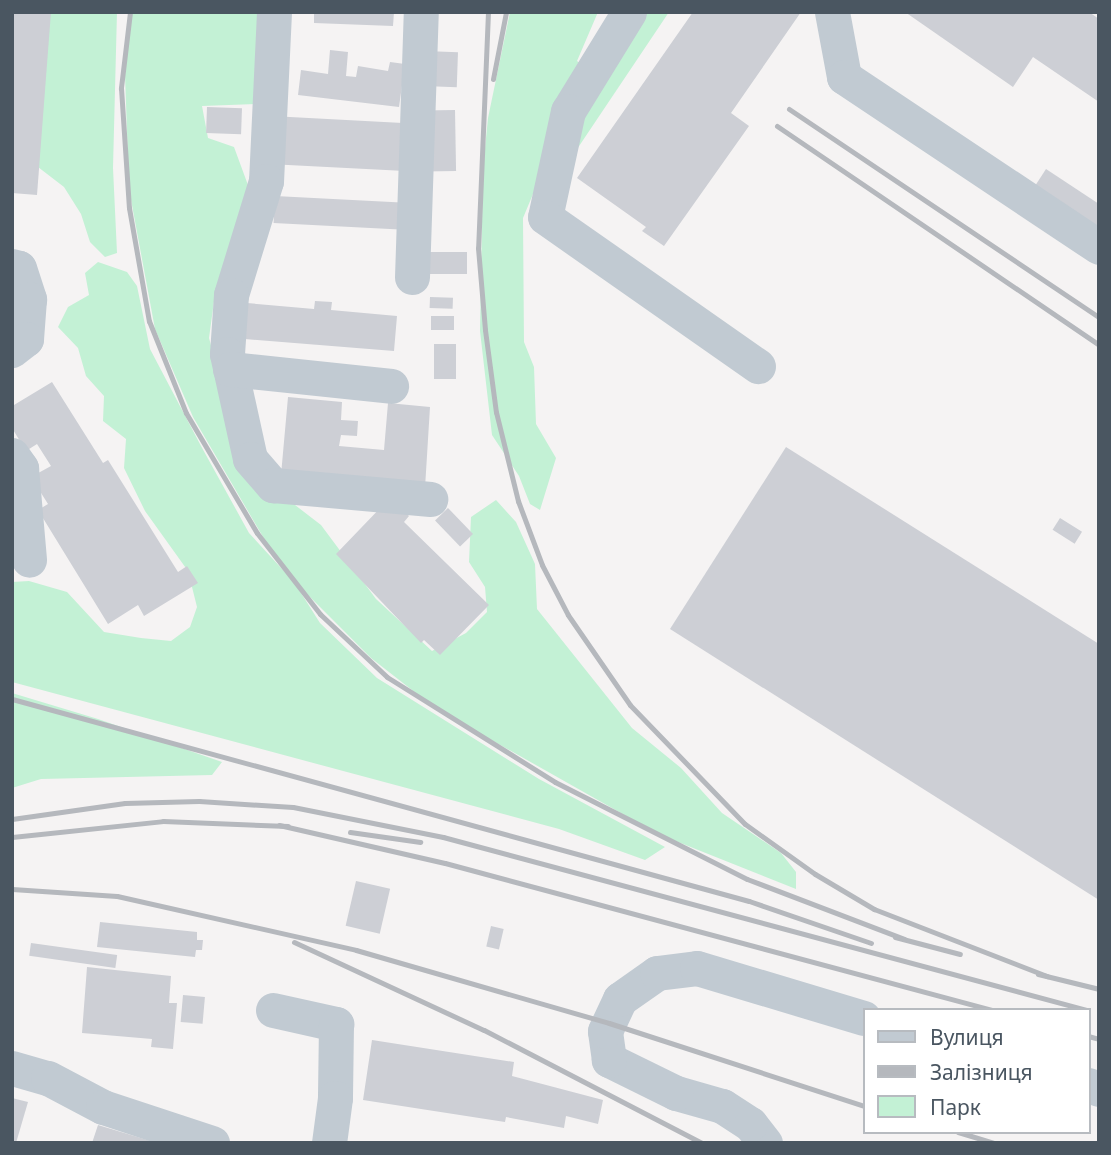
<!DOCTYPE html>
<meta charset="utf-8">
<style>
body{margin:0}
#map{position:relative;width:1111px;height:1155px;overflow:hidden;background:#f5f3f3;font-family:"Noto Sans",sans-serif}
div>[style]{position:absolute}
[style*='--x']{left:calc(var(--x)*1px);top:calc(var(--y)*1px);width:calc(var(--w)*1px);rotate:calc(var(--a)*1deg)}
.green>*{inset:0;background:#c3f1d5}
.building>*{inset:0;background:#cdcfd5;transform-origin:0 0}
.minor>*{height:35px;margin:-17.5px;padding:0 17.5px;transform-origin:17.5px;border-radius:17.5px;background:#c1cad2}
.rail>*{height:5px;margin:-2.5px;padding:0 2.5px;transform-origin:2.5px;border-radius:2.5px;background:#b5b8bd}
span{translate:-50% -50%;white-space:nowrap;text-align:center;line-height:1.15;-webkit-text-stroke:6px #fff;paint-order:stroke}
.frame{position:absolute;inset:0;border:14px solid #4a5661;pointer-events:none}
.legend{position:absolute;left:863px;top:1008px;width:228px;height:126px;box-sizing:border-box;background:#fff;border:2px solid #b7bbc0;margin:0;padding:9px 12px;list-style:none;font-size:21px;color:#4a5661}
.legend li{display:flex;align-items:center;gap:14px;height:35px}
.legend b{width:35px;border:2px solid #b7bbc0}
</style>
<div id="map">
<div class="green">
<i style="clip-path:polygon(41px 12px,117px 12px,113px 168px,117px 253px,105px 257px,90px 242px,81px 214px,64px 187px,38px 167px)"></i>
<i style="clip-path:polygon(131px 12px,261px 12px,258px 104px,202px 106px,208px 138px,234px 147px,252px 196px,215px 294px,209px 338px,221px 382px,257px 455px,295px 505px,321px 525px,376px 599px,432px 651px,466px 633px,487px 612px,485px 587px,469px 562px,471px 517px,496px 500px,516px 522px,535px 564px,537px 609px,632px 728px,681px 768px,722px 813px,781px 853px,796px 872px,796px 889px,658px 834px,435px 708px,371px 658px,305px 592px,266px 542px,193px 417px,155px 329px,129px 189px,125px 75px)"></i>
<i style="clip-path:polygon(510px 12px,598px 12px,577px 61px,591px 72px,638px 12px,669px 12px,563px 170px,533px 194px,523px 218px,524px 342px,534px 367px,536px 424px,556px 458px,540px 510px,530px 504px,519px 476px,492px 435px,480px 331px,483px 168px,488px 118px)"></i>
<i style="clip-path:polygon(98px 262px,127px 272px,137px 286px,150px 349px,201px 446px,249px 533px,294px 582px,320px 623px,377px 678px,539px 779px,665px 847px,645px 860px,559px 829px,12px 682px,12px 582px,29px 581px,67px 592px,104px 632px,141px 638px,171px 641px,190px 627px,197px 607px,188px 571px,145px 511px,124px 468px,126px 439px,103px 421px,104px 396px,86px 376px,78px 348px,58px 327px,68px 307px,89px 295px,85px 273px)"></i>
<i style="clip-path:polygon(12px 693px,98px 719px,222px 762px,212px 775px,41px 779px,12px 788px)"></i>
</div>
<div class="building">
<i style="clip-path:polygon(12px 12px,51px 12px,37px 195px,12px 193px)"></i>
<i style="clip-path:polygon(314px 12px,394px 12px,393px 26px,314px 23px)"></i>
<i style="clip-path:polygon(693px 12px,801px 12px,731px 113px,749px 126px,664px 246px,642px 231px,646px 227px,577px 178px)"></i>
<i style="clip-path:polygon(905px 12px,1089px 12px,1099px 19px,1099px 102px,1033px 57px,1013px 87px)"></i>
<i style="clip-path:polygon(330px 50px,348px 52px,346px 76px,356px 77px,358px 66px,388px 71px,390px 62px,405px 64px,399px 107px,298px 95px,301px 70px,328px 74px)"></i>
<i style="left:425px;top:51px;width:33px;height:35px;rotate:2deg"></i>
<i style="left:207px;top:107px;width:35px;height:26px;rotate:2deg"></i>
<i style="left:455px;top:110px;width:61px;height:32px;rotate:89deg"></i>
<i style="left:271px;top:116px;width:132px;height:48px;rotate:3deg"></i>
<i style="clip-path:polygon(1046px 169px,1099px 204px,1099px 229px,1035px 186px)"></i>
<i style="left:275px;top:196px;width:131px;height:27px;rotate:3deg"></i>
<i style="left:467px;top:252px;width:22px;height:40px;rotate:90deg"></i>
<i style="left:430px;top:297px;width:23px;height:11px;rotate:2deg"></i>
<i style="clip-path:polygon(315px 301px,332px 302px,331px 310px,397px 316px,394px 351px,245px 339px,247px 303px,314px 309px)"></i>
<i style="left:431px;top:316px;width:23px;height:14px"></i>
<i style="left:456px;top:344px;width:35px;height:22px;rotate:90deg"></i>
<i style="clip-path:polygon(52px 382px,103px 463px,108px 460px,178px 572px,187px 566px,198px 583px,144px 616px,138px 605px,108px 624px,38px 510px,48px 504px,31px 477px,51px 466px,37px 444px,26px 451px,12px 428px,12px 402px,14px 405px)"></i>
<i style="clip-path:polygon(288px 397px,342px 402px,341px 420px,358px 421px,357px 436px,341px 435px,339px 446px,384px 450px,388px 403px,430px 407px,425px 488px,281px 475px)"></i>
<i style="clip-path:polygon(786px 447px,1099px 644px,1099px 900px,670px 629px)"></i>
<i style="clip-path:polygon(385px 503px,396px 503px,409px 516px,404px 522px,489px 605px,440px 655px,424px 640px,421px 643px,336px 554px)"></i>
<i style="left:448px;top:508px;width:36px;height:18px;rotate:46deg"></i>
<i style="left:1060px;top:518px;width:26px;height:14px;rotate:32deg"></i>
<i style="left:356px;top:881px;width:35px;height:46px;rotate:13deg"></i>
<i style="clip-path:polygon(100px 922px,197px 932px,197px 940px,203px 940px,202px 950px,196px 950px,195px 957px,97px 947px)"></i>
<i style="left:491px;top:926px;width:13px;height:21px;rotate:13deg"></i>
<i style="left:31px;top:943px;width:87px;height:13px;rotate:8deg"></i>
<i style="clip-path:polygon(87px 967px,171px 976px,169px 1003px,177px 1003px,173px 1049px,151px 1047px,152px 1039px,82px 1033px)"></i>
<i style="left:183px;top:995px;width:22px;height:27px;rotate:5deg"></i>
<i style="clip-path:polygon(372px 1040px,514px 1062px,512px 1076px,603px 1100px,598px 1124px,566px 1116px,564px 1128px,506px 1117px,505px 1122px,363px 1100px)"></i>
<i style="clip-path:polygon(12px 1098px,28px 1102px,16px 1143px,12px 1143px)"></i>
<i style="clip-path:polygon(98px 1125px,154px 1142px,154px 1143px,92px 1143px)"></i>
</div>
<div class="minor">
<i style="--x:274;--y:12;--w:169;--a:92.7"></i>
<i style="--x:266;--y:181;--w:119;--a:107.1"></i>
<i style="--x:231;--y:295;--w:59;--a:93.9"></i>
<i style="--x:227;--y:354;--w:107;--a:77.6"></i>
<i style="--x:250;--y:459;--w:35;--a:49"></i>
<i style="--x:273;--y:485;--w:158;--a:5.1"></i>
<i style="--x:629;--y:12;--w:116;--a:121.6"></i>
<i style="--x:568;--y:111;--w:108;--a:102.2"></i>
<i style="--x:545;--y:217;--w:260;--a:35"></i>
<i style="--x:832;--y:12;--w:66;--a:79.5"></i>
<i style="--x:844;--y:77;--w:306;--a:33.7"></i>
<i style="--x:12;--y:266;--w:7;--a:16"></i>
<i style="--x:19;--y:268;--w:33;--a:72"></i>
<i style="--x:29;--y:299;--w:40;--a:94.3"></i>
<i style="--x:26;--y:339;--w:18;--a:142"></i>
<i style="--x:412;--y:277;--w:265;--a:-88.1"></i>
<i style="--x:230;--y:369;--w:162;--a:6"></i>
<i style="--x:12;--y:455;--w:16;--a:55"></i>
<i style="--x:21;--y:468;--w:92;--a:85"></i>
<i style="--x:273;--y:1010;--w:65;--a:12.5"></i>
<i style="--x:336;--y:1024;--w:74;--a:90.8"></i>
<i style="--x:335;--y:1098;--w:45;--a:97.6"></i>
<i style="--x:12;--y:1068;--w:37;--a:16"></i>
<i style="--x:48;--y:1078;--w:62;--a:27.8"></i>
<i style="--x:103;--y:1107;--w:115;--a:18.3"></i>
<i style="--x:1088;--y:1085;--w:12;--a:20"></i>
<i style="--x:765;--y:1143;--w:24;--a:-128"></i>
<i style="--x:750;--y:1124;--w:33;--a:-147"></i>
<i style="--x:722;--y:1106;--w:48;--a:-164.2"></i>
<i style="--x:676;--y:1093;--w:75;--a:-153.8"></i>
<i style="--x:609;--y:1060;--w:29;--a:-98"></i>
<i style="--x:605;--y:1031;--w:35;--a:-65"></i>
<i style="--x:620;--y:999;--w:45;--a:-35.1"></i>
<i style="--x:657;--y:973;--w:40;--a:-7.1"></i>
<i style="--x:697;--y:968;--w:174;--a:16.7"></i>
</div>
<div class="rail">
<i style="--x:130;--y:12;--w:77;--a:96.8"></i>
<i style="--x:121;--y:88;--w:120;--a:86.2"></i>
<i style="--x:129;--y:208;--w:115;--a:80"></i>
<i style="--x:149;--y:321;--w:99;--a:68.1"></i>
<i style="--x:186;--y:413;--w:139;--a:59.4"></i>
<i style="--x:257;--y:533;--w:103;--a:52.1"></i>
<i style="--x:320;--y:614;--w:92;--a:43.2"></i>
<i style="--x:387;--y:677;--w:198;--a:32"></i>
<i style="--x:555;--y:782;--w:215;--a:26.8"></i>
<i style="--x:747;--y:879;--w:168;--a:20.9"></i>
<i style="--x:488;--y:12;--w:236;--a:92.4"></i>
<i style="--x:478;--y:248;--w:82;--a:85.1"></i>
<i style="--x:485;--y:330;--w:83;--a:82.4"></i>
<i style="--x:496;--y:412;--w:92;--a:76.1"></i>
<i style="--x:518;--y:501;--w:68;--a:69.4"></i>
<i style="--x:542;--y:565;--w:56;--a:62.5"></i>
<i style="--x:568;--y:615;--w:109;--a:55.4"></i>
<i style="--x:630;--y:705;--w:165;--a:46"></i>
<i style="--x:745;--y:824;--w:86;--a:35.5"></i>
<i style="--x:815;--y:874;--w:69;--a:30.7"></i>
<i style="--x:874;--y:909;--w:186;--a:21.2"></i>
<i style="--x:493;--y:79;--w:68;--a:-79"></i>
<i style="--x:789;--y:109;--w:373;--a:33.9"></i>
<i style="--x:777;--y:126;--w:389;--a:34.2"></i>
<i style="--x:12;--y:699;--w:764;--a:15.33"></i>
<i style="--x:749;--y:901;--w:129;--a:19"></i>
<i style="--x:12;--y:819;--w:114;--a:-8.1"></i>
<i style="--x:125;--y:803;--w:74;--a:-1.5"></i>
<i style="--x:199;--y:801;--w:94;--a:3.7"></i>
<i style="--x:293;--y:807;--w:153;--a:11.3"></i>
<i style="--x:443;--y:837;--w:667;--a:15.04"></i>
<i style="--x:279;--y:825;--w:170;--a:12.9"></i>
<i style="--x:445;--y:863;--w:566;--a:15.04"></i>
<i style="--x:350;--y:832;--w:71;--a:8.1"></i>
<i style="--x:12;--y:837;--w:152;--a:-6"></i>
<i style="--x:163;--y:821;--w:125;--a:2.3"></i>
<i style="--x:12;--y:889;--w:105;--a:3.8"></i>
<i style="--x:117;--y:896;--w:245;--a:12.7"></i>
<i style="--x:356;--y:950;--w:263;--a:16.1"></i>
<i style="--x:609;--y:1023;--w:268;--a:18"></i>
<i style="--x:895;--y:937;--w:67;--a:14.7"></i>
<i style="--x:294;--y:942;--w:209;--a:24.9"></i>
<i style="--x:484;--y:1030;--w:246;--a:27.4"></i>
<i style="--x:1038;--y:974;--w:63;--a:13.8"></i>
<i style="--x:1088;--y:1036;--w:11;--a:15"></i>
<i style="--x:958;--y:1132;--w:39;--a:17"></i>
</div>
<div class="frame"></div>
<ul class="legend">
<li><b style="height:9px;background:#c1cad2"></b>Вулиця</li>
<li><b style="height:9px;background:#b5b8bd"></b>Залізниця</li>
<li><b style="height:19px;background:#c3f1d5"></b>Парк</li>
</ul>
</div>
